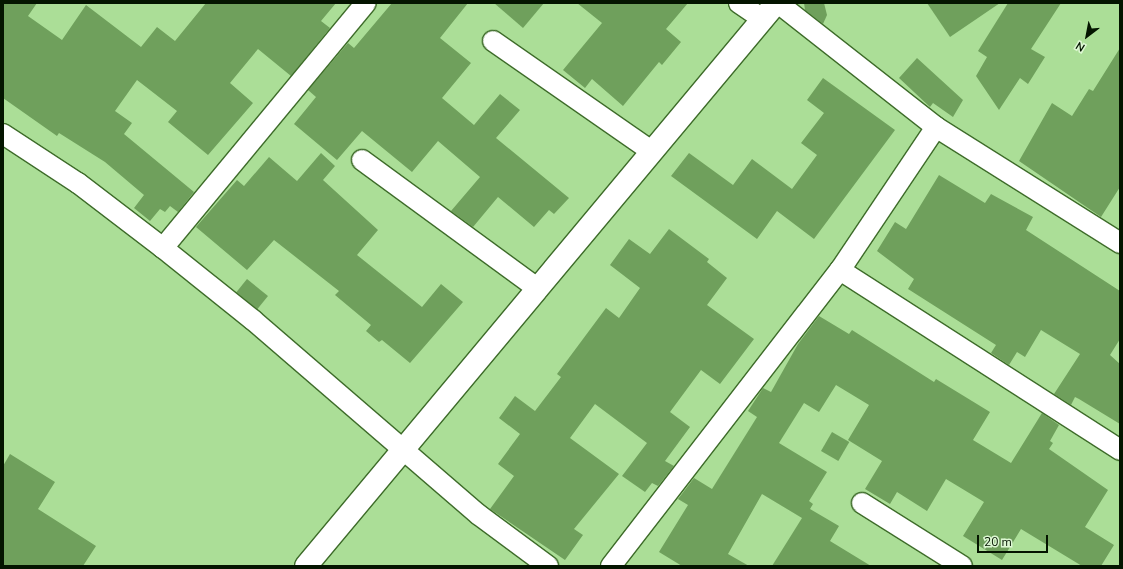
<!DOCTYPE html>
<style>
body{margin:0}
#map{position:relative;width:1123px;height:569px;overflow:hidden;background:#abde97;font-family:"Nunito Sans",sans-serif}
div>[style]{position:absolute}
[style*='--x']{left:calc(var(--x)*1px);top:calc(var(--y)*1px);width:calc(var(--w)*1px);rotate:calc(var(--a)*1deg)}
.building>*{inset:0;background:#6fa05c;transform-origin:0 0}
.roads{filter:drop-shadow(1px 0 #3e6c2a) drop-shadow(-1px 0 #3e6c2a) drop-shadow(0 1px #3e6c2a) drop-shadow(0 -1px #3e6c2a)}
.minor>*{height:20px;margin:-10px;padding:0 10px;transform-origin:10px;border-radius:10px;background:#fff}
.tertiary>*{height:22px;margin:-11px;padding:0 11px;transform-origin:11px;border-radius:11px;background:#fff}
span{translate:-50% -50%;white-space:nowrap;text-align:center;line-height:1.15;-webkit-text-stroke:3px #ddf7d3;paint-order:stroke}
.frame{position:absolute;inset:0;border:4px solid #041500;pointer-events:none}
.north{position:absolute;left:1067px;top:16px;width:40px;height:40px;-webkit-text-stroke:3px #ddf7d3;paint-order:stroke;rotate:212deg;font-size:11px;font-weight:700;line-height:16px;text-align:center;color:#041500}
.north::after{content:'';display:block;margin:auto;width:14px;height:18px;background:#041500;clip-path:polygon(50% 0,100% 100%,50% 72%,0 100%)}
.scale{position:absolute;left:977px;top:535px;width:71px;height:18px;box-sizing:border-box;border:2px solid #041500;border-top:0;padding-left:5px;font-size:12px;line-height:14px;white-space:nowrap;color:#041500;-webkit-text-stroke:3px #ddf7d3;paint-order:stroke}
</style>
<div id="map">
<div class="building">
<i style="clip-path:polygon(3px 3px,37px 3px,28px 16px,62px 40px,86px 5px,141px 47px,157px 27px,175px 41px,206px 3px,336px 3px,321px 21px,330px 28px,291px 76px,258px 49px,230px 83px,253px 103px,208px 155px,168px 122px,177px 111px,137px 80px,115px 111px,132px 123px,124px 134px,194px 192px,178px 212px,170px 206px,165px 212px,160px 209px,150px 221px,134px 208px,144px 195px,105px 162px,59px 133px,57px 136px,3px 98px)"></i>
<i style="clip-path:polygon(392px 3px,468px 3px,440px 38px,471px 63px,442px 98px,474px 125px,500px 94px,520px 110px,496px 138px,569px 198px,554px 214px,549px 210px,534px 227px,498px 197px,473px 227px,451px 211px,480px 177px,438px 141px,412px 172px,362px 131px,337px 160px,294px 124px,316px 97px,308px 90px,348px 43px,354px 48px)"></i>
<i style="clip-path:polygon(494px 3px,544px 3px,523px 28px)"></i>
<i style="clip-path:polygon(577px 3px,688px 3px,666px 29px,681px 42px,662px 65px,659px 62px,623px 106px,592px 79px,585px 88px,563px 70px,602px 23px)"></i>
<i style="clip-path:polygon(804px 3px,824px 3px,827px 15px,823px 24px,805px 10px)"></i>
<i style="clip-path:polygon(927px 3px,1000px 3px,950px 37px)"></i>
<i style="clip-path:polygon(1008px 3px,1061px 3px,1031px 49px,1045px 57px,1028px 84px,1020px 78px,999px 110px,976px 76px,987px 57px,978px 51px)"></i>
<i style="clip-path:polygon(1120px 48px,1120px 187px,1101px 217px,1019px 161px,1052px 103px,1072px 116px,1089px 89px,1093px 91px)"></i>
<i style="clip-path:polygon(917px 58px,963px 100px,953px 117px,933px 103px,930px 107px,899px 78px)"></i>
<i style="clip-path:polygon(823px 78px,895px 130px,814px 239px,777px 211px,757px 239px,671px 176px,689px 153px,733px 185px,752px 159px,792px 189px,817px 155px,801px 143px,824px 113px,807px 100px)"></i>
<i style="clip-path:polygon(321px 153px,335px 166px,323px 180px,378px 230px,357px 255px,422px 307px,441px 284px,463px 302px,410px 363px,382px 340px,379px 342px,366px 331px,371px 325px,335px 295px,339px 291px,274px 240px,247px 270px,196px 227px,237px 180px,244px 186px,269px 157px,297px 181px)"></i>
<i style="clip-path:polygon(939px 175px,985px 203px,991px 194px,1033px 217px,1026px 230px,1120px 291px,1120px 339px,1110px 355px,1120px 364px,1120px 424px,1079px 399px,1075px 397px,1071px 405px,1054px 394px,1080px 354px,1041px 330px,1025px 357px,1017px 352px,1009px 365px,991px 353px,996px 345px,908px 289px,914px 279px,877px 251px,895px 222px,906px 229px)"></i>
<i style="clip-path:polygon(669px 229px,709px 259px,707px 262px,727px 278px,707px 305px,754px 339px,720px 384px,701px 370px,670px 412px,690px 427px,665px 461px,674px 466px,658px 486px,652px 483px,645px 492px,622px 476px,647px 443px,595px 404px,570px 438px,619px 474px,574px 529px,583px 535px,565px 560px,490px 509px,514px 476px,498px 464px,520px 434px,499px 418px,515px 396px,535px 411px,561px 377px,557px 374px,606px 308px,619px 318px,640px 288px,610px 265px,629px 239px,650px 254px)"></i>
<i style="left:247px;top:279px;width:27px;height:17px;rotate:39deg"></i>
<i style="clip-path:polygon(819px 316px,849px 334px,852px 330px,934px 382px,936px 379px,990px 412px,973px 440px,1011px 463px,1042px 413px,1059px 425px,1050px 441px,1053px 443px,1049px 449px,1108px 490px,1085px 527px,1114px 545px,1101px 566px,1082px 566px,1021px 529px,1002px 560px,963px 536px,984px 502px,946px 479px,927px 511px,897px 492px,890px 504px,865px 489px,882px 461px,848px 440px,869px 405px,836px 385px,819px 412px,804px 403px,779px 443px,827px 472px,809px 501px,813px 504px,810px 509px,839px 526px,830px 541px,871px 566px,772px 566px,802px 518px,762px 494px,728px 554px,749px 566px,682px 566px,659px 552px,688px 505px,678px 499px,694px 478px,712px 489px,757px 417px,748px 411px,763px 388px,771px 392px,798px 344px)"></i>
<i style="left:832px;top:432px;width:20px;height:22px;rotate:30deg"></i>
<i style="clip-path:polygon(10px 454px,55px 482px,38px 509px,96px 546px,83px 566px,3px 566px,3px 466px)"></i>
</div>
<div class="roads">
<div class="minor">
<i style="--x:739;--y:3;--w:27;--a:34"></i>
<i style="--x:778;--y:3;--w:201;--a:38.1"></i>
<i style="--x:936;--y:127;--w:218;--a:32.2"></i>
<i style="--x:493;--y:41;--w:191;--a:34.8"></i>
<i style="--x:3;--y:134;--w:90;--a:33.2"></i>
<i style="--x:78;--y:183;--w:107;--a:37.4"></i>
<i style="--x:163;--y:248;--w:115;--a:38.7"></i>
<i style="--x:253;--y:320;--w:298;--a:40.8"></i>
<i style="--x:479;--y:515;--w:86;--a:36.5"></i>
<i style="--x:362;--y:160;--w:218;--a:36.2"></i>
<i style="--x:163;--y:248;--w:318;--a:-50.4"></i>
<i style="--x:840;--y:270;--w:333;--a:32.7"></i>
<i style="--x:862;--y:503;--w:118;--a:32.2"></i>
<i style="--x:611;--y:566;--w:374;--a:-52.3"></i>
<i style="--x:840;--y:270;--w:172;--a:-56.1"></i>
</div>
<div class="tertiary">
<i style="--x:306;--y:566;--w:733;--a:-50.14"></i>
</div>
</div>
<div class="frame"></div>
<div class="north">N</div>
<div class="scale">20 m</div>
</div>
